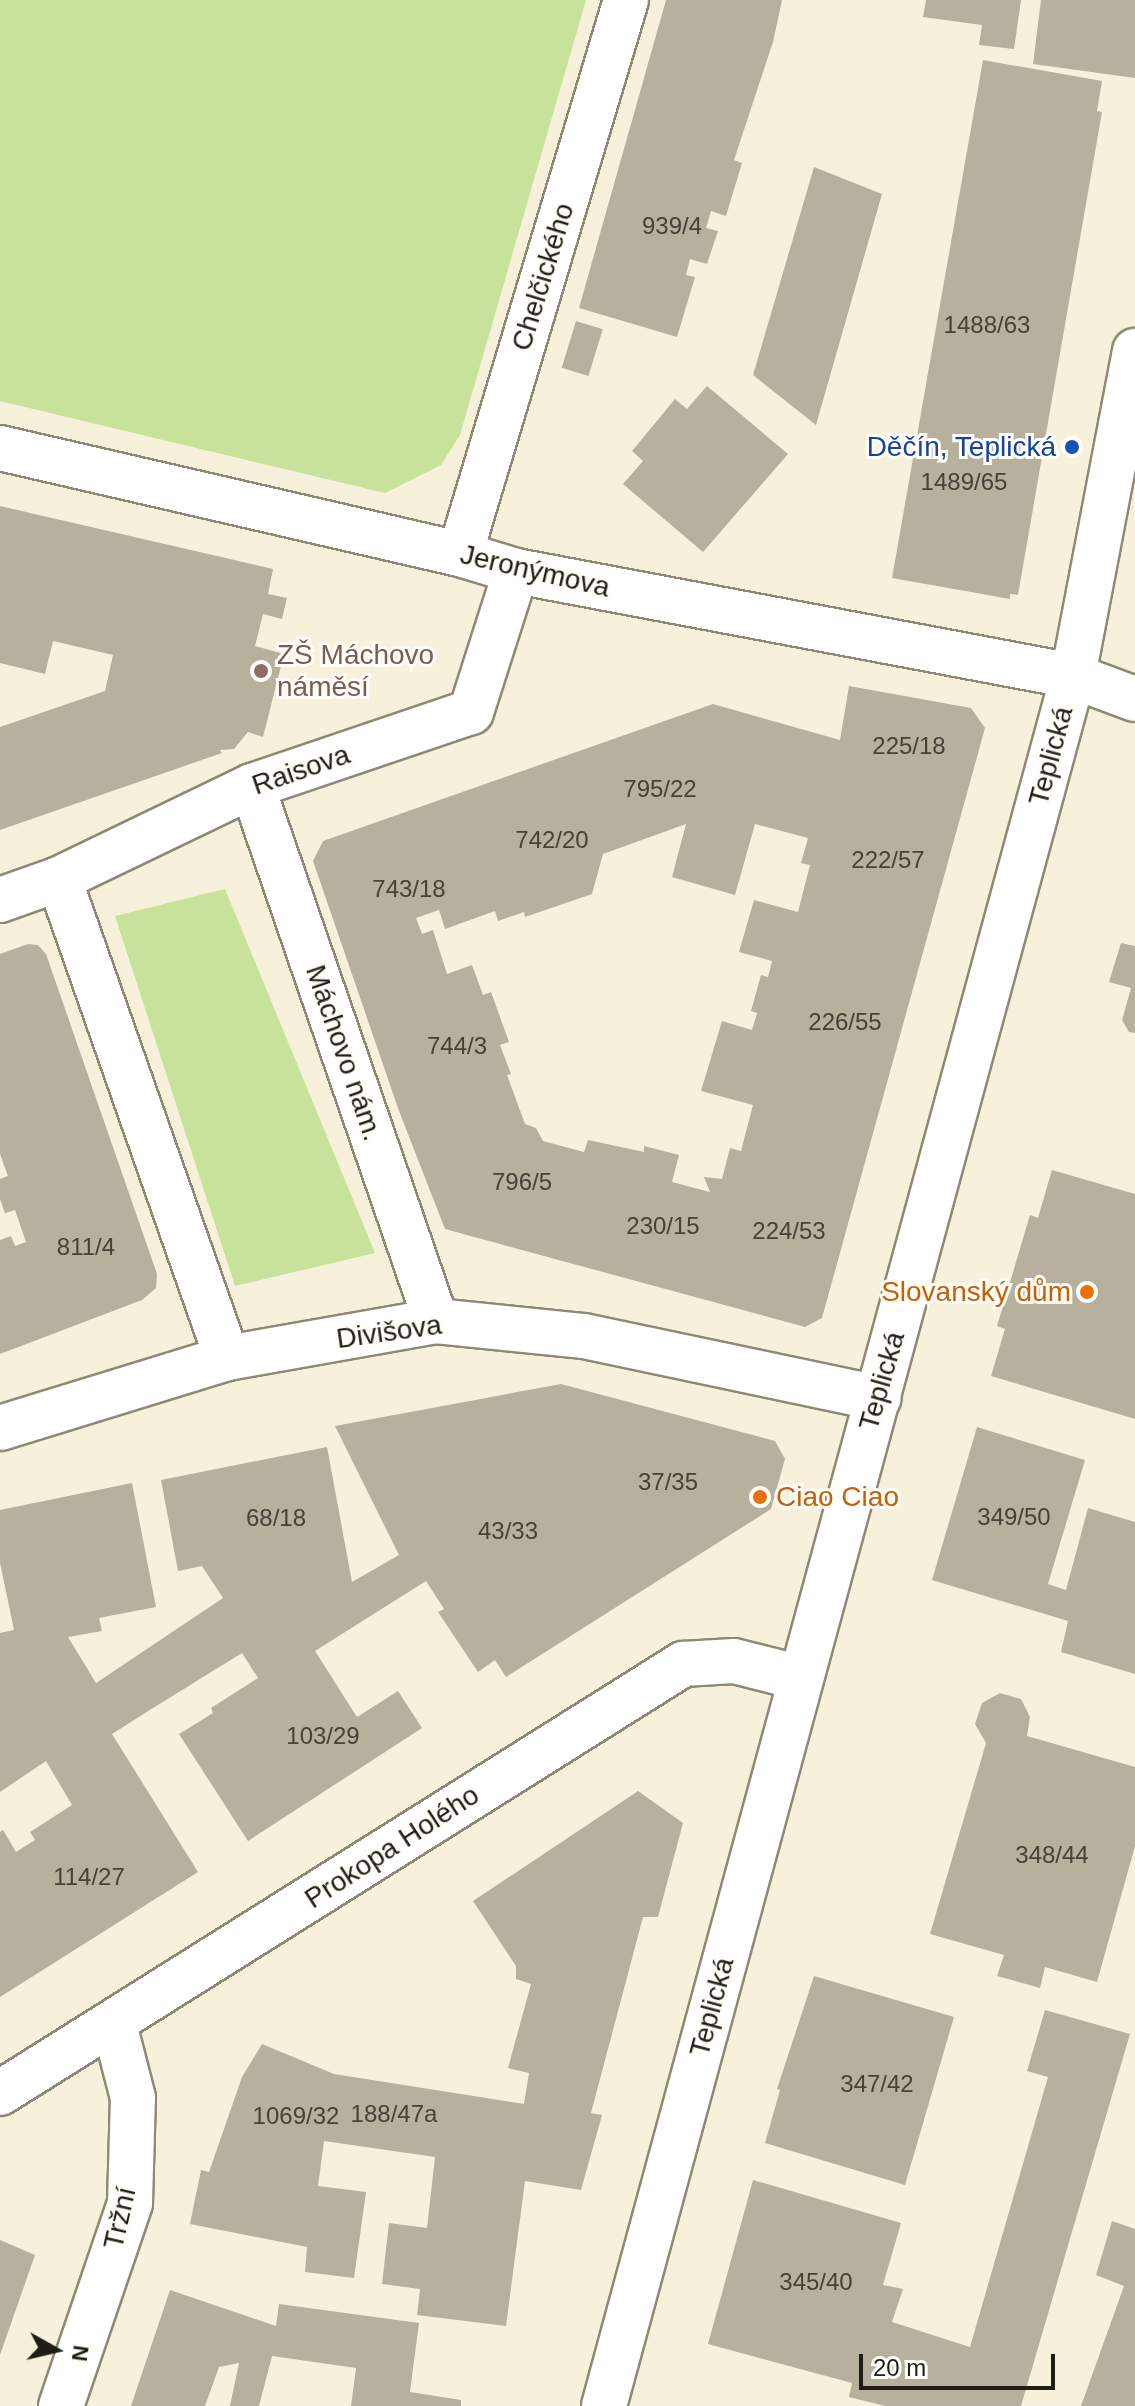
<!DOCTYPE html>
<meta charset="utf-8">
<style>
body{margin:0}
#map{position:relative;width:1135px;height:2406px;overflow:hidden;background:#f7f0db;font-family:Arial,sans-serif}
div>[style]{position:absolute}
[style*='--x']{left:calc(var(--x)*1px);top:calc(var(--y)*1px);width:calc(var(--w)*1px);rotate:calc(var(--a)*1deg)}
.green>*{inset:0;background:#c8e29c}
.building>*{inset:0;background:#b7b09d;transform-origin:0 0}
.roads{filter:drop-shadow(2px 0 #8e8875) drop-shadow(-2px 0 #8e8875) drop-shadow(0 2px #8e8875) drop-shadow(0 -2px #8e8875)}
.minor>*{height:44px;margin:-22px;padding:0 22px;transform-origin:22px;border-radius:22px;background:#fff}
.dots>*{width:22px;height:22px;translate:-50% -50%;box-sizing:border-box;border:4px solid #fffdf9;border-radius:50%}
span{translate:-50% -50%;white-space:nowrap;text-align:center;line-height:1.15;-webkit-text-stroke:6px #fffdf9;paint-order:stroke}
.number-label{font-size:24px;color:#454237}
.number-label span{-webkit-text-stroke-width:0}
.street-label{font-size:28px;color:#1f1d15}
.transit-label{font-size:28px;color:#164399}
.right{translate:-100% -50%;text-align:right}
.education-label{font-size:28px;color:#785e54}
.left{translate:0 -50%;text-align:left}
.food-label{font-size:28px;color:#c56008}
.north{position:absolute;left:16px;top:2310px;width:80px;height:80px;-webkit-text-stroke:6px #fffdf9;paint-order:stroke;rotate:98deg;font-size:22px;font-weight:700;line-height:32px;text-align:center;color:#1f1d15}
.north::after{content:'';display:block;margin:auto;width:28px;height:36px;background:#1f1d15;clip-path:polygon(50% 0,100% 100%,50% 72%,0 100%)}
.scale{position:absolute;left:859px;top:2354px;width:196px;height:36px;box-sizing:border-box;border:4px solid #1f1d15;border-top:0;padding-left:10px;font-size:24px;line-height:28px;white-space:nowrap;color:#1f1d15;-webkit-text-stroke:6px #fffdf9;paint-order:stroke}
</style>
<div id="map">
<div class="green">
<i style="clip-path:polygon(0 0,586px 0,460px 435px,441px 465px,385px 493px,0 401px)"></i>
<i style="clip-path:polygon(225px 889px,375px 1253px,235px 1286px,115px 916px)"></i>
</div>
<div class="building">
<i style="clip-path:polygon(666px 0,782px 0,773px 42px,734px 160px,742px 163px,726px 216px,711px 211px,706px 228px,718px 231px,707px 264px,690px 259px,686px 275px,695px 277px,677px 337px,579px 308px)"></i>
<i style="clip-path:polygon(926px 0,1021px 0,1014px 49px,979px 45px,982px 25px,923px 17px)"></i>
<i style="clip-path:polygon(1041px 0,1135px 0,1135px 78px,1033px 64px)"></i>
<i style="clip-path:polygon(983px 60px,1102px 81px,1097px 111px,1102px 112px,1018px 595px,1010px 594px,1010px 599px,892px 578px)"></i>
<i style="clip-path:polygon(814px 167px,882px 194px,816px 425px,753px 375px)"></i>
<i style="left:576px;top:321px;width:28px;height:49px;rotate:17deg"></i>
<i style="clip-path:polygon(707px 386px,788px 454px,703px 552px,623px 484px,643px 461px,632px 451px,675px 399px,687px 409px)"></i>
<i style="clip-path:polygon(0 506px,273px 569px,268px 594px,287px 598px,282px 619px,263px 614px,255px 646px,284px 654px,263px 737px,248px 732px,234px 749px,220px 750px,222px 753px,0 830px,0 727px,105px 691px,113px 655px,53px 641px,45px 674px,0 663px)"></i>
<i style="clip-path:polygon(evenodd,849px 686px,971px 708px,985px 728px,822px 1318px,805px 1327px,445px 1229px,399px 1111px,313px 861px,323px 841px,713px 704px,840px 740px,849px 686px,686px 824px,672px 877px,735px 895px,755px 824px,808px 838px,801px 863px,810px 865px,798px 912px,754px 900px,739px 952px,772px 961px,768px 977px,761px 975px,751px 1011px,757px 1013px,752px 1030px,722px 1021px,701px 1091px,753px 1105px,741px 1151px,730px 1148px,722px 1179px,704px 1177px,710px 1192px,672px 1182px,679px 1155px,644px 1146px,644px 1152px,588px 1140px,584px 1152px,543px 1141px,536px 1128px,525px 1124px,507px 1075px,511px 1074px,500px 1045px,509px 1042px,491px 992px,483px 995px,472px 965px,447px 974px,433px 930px,422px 934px,416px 918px,439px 910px,445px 929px,495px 911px,498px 921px,524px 912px,525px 917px,592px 894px,603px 854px,686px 824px)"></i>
<i style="clip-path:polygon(1121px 943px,1135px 946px,1135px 1033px,1129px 1032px,1122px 1020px,1131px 988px,1109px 982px)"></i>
<i style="clip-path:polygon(28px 944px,38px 945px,46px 954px,157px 1274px,156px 1288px,142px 1300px,0 1354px,0 1240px,11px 1236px,15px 1246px,26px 1242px,15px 1210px,5px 1213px,0 1199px,0 1179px,8px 1176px,0 1154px,0 954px)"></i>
<i style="clip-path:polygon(1052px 1170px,1135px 1194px,1135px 1419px,991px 1376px,1005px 1329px,997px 1326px,1030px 1215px,1038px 1218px)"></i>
<i style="clip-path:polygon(561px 1384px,775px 1441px,785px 1459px,771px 1509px,506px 1677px,495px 1660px,478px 1672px,438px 1612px,444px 1609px,426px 1581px,315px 1651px,357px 1717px,398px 1691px,422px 1728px,248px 1841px,179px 1734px,213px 1713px,211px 1708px,258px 1678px,242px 1653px,145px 1713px,112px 1734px,198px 1872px,0 1997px,0 1832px,3px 1830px,16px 1852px,35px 1840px,30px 1832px,72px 1805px,46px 1761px,0 1792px,0 1633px,14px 1630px,0 1563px,0 1510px,132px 1483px,156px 1607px,99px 1618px,102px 1631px,68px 1637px,96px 1683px,223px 1598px,202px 1566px,178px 1571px,161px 1480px,327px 1447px,352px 1582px,399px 1555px,335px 1426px)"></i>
<i style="clip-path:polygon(977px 1427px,1085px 1460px,1048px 1584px,1066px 1590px,1088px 1508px,1135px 1522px,1135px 1674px,1061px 1652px,1068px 1621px,932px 1580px)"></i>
<i style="clip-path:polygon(1000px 1693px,1021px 1699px,1030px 1717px,1027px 1736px,1135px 1767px,1135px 1846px,1097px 1982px,1045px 1967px,1040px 1988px,997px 1976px,1004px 1955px,930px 1934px,986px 1743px,975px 1724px,982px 1703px)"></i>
<i style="clip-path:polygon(638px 1791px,683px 1823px,658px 1917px,643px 1917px,591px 2113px,602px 2115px,581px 2190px,525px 2181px,506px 2326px,417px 2315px,420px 2289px,382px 2284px,389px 2223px,427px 2228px,435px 2157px,324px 2141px,318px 2186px,366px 2192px,354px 2278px,305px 2272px,307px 2247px,190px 2224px,201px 2170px,209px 2172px,242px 2077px,262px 2044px,334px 2074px,524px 2104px,529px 2073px,508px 2068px,531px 1984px,516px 1979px,516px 1966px,473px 1901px)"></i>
<i style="clip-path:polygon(814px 1976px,954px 2017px,905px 2185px,765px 2143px,780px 2090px,777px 2089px)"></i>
<i style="clip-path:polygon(1045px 2010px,1130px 2034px,1021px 2406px,885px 2406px,849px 2397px,852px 2383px,708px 2344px,753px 2180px,901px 2223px,883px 2285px,903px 2289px,892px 2322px,970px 2347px,1048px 2077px,1027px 2071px)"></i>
<i style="clip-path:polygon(1112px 2221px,1135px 2229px,1135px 2406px,1081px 2406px,1124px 2286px,1096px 2275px)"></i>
<i style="clip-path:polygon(0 2240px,35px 2255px,0 2355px)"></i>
<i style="clip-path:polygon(170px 2290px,276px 2326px,279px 2304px,419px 2323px,410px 2392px,461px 2400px,461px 2406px,351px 2406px,356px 2368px,272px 2356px,259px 2406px,230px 2406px,239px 2363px,219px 2367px,205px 2406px,131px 2406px)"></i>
</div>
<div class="roads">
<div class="minor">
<i style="--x:0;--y:448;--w:472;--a:13"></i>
<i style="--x:460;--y:554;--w:59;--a:16.9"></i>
<i style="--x:516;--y:571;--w:567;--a:10.68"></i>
<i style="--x:1073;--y:676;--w:66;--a:20.4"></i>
<i style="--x:460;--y:554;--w:578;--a:-73.32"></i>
<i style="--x:252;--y:786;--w:566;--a:71.02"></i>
<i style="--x:59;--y:879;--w:508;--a:70.67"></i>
<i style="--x:0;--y:900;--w:63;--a:-19.6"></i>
<i style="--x:59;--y:879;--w:214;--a:-25.7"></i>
<i style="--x:252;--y:786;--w:231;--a:-18.7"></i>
<i style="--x:471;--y:712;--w:148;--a:-72.3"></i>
<i style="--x:0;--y:1428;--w:238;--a:-17.1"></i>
<i style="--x:227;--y:1358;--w:212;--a:-10"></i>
<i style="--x:436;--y:1321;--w:149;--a:5.8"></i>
<i style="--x:584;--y:1336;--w:301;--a:11.9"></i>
<i style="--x:0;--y:2093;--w:807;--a:-32.13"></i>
<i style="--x:683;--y:1664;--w:51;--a:-3.4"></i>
<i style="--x:734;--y:1661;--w:69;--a:14.2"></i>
<i style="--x:61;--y:2406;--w:214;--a:-71.2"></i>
<i style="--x:130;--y:2203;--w:105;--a:-88.4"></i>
<i style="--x:133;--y:2098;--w:76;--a:-104.4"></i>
<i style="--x:604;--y:2406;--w:1792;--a:-74.83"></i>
<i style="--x:1073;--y:676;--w:331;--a:-79.2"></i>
</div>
</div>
<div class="dots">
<i style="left:1072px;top:447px;background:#1a4fb4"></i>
<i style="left:261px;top:671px;background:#8d6e63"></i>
<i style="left:1087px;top:1292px;background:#e8710a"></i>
<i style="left:760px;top:1497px;background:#e8710a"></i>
</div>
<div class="number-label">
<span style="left:672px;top:226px">939/4</span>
<span style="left:987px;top:325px">1488/63</span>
<span style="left:964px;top:482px">1489/65</span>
<span style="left:909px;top:746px">225/18</span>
<span style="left:660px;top:789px">795/22</span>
<span style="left:552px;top:840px">742/20</span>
<span style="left:888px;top:860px">222/57</span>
<span style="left:409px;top:889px">743/18</span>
<span style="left:845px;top:1022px">226/55</span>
<span style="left:457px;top:1046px">744/3</span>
<span style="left:522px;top:1182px">796/5</span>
<span style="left:663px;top:1226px">230/15</span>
<span style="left:789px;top:1231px">224/53</span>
<span style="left:86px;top:1247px">811/4</span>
<span style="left:668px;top:1482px">37/35</span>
<span style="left:1014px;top:1517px">349/50</span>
<span style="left:276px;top:1518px">68/18</span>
<span style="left:508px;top:1531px">43/33</span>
<span style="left:323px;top:1736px">103/29</span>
<span style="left:1052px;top:1855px">348/44</span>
<span style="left:89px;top:1877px">114/27</span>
<span style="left:877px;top:2084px">347/42</span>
<span style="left:394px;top:2114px">188/47a</span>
<span style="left:296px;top:2116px">1069/32</span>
<span style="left:816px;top:2282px">345/40</span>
</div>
<div class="street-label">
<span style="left:543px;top:277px;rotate:-73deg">Chelčického</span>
<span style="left:535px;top:571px;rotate:13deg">Jeronýmova</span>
<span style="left:1051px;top:756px;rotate:-75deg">Teplická</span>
<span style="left:301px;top:770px;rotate:-19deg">Raisova</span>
<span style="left:344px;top:1053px;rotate:71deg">Máchovo nám.</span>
<span style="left:389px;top:1332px;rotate:-8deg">Divišova</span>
<span style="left:882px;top:1381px;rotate:-74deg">Teplická</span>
<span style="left:392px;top:1847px;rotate:-33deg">Prokopa Holého</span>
<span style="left:712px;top:2007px;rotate:-75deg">Teplická</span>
<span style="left:120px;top:2218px;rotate:-77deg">Tržní</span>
</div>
<div class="transit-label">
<span class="right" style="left:1056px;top:447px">Děčín, Teplická</span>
</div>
<div class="education-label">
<span class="left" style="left:277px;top:671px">ZŠ Máchovo<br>náměsí</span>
</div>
<div class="food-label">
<span class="right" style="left:1071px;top:1292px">Slovanský dům</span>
<span class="left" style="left:776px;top:1497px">Ciao Ciao</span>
</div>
<div class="north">N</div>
<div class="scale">20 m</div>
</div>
